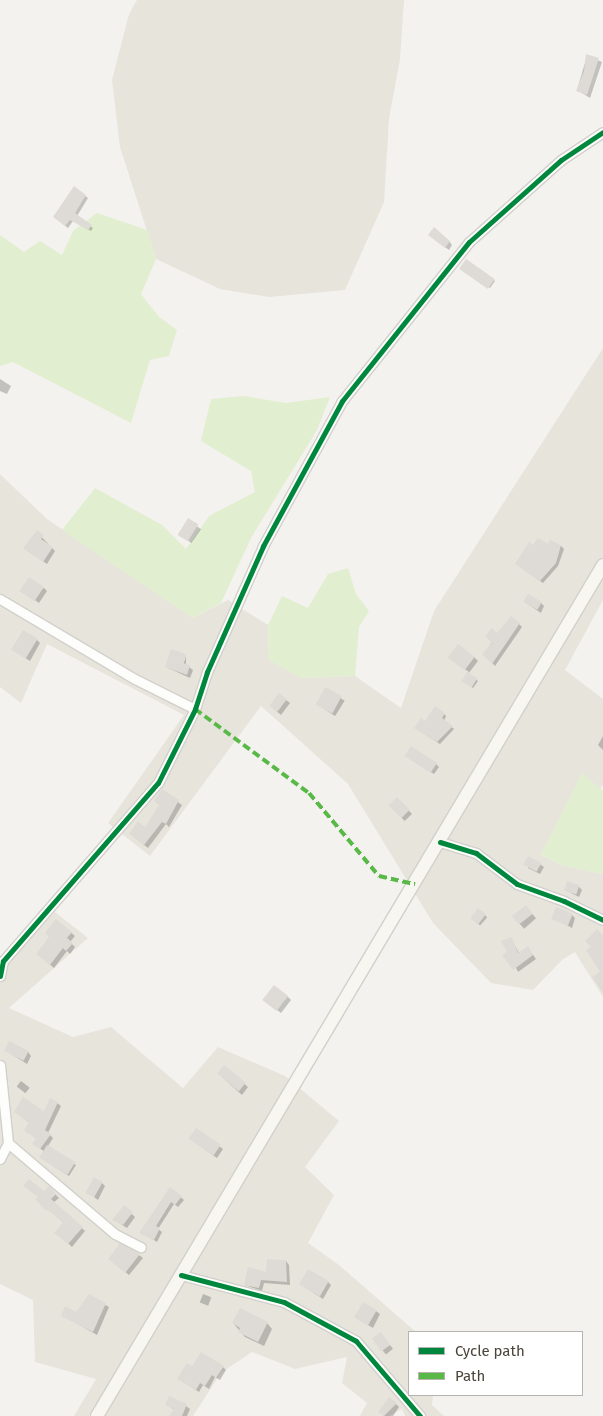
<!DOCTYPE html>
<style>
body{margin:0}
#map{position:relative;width:603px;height:1416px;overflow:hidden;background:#f4f2ee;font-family:"Fira Sans",sans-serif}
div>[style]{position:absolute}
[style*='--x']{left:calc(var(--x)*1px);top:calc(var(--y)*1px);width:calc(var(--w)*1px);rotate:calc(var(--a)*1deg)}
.residential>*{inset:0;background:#e7e4dc}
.green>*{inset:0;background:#e1eecf}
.shadow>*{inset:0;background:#0003;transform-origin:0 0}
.building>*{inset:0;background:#dedbd6;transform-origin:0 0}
.roads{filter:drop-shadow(1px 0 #d2d0cb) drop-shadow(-1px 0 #d2d0cb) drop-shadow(0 1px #d2d0cb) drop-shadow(0 -1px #d2d0cb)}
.minor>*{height:9px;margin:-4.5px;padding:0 4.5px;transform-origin:4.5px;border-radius:4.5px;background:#fdfdfc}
.secondary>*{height:12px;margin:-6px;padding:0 6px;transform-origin:6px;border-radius:6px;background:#f7f6f1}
.quiet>*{height:4px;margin-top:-2px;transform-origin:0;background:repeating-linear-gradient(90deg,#58b947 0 8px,transparent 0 12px)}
.cycleway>*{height:5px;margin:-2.5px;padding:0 2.5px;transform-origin:2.5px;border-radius:2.5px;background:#00873e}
span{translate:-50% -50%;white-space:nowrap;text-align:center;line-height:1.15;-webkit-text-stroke:4.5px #fff;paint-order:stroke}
.legend{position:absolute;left:408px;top:1331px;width:175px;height:65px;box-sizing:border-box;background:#fff;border:1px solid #b7b4b0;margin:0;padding:6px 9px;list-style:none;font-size:15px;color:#4b4439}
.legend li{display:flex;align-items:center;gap:10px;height:25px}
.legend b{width:25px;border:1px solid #b7b4b0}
</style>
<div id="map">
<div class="residential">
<i style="clip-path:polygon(137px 0,404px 0,400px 59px,389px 119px,384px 202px,345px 290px,269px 297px,220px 289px,156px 259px,120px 147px,112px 80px,129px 14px)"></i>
<i style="clip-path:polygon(603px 348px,603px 600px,565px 670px,603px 699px,603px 785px,600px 789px,582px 774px,541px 855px,562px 865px,603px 874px,603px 997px,575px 952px,562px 960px,533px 990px,491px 983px,433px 923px,348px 784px,261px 706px,150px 856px,108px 823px,184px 715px,47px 644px,21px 703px,0 687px,0 474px,47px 519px,193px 618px,228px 600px,268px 625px,269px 660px,302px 678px,355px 676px,401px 708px,434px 611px)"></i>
<i style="clip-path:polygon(55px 912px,88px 938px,9px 1008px,73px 1037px,111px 1027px,183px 1088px,218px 1047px,285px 1076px,339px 1121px,305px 1167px,334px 1195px,308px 1243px,339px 1265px,416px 1332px,409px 1332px,409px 1395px,433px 1395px,432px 1405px,444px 1416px,405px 1416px,402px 1409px,389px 1416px,360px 1416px,367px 1403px,342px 1383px,347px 1357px,295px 1369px,252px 1352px,221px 1373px,193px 1416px,74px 1416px,96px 1379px,35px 1362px,33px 1300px,0 1284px,0 976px,25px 943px)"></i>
</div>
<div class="green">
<i style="clip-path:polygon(97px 213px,147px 230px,156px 259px,141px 294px,159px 317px,177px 330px,169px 356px,150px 360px,131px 423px,13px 362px,0 366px,0 235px,24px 252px,40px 241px,62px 255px,73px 231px)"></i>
<i style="clip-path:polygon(244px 396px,286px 403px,330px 397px,317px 430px,251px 538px,221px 603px,193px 618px,62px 530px,95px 488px,162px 525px,186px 549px,209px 516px,255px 492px,251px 471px,201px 441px,211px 399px)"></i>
<i style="clip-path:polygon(348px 568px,356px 594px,369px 611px,359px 627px,355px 676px,301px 678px,269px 660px,268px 625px,282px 596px,308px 608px,328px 574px)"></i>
<i style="clip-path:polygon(582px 773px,603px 791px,603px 874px,562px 865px,541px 855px)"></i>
</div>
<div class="shadow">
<i style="clip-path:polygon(587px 56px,602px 62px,590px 98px,577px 90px)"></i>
<i style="clip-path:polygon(74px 188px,88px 198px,77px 216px,93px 228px,91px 231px,73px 221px,68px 228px,57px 219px)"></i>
<i style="clip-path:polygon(434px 239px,449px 241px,452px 245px,449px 250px)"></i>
<i style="clip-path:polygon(462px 270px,494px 280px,495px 281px,490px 288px)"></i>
<i style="clip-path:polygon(0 379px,11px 386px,7px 394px,0 391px)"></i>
<i style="left:188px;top:520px;width:16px;height:17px;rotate:35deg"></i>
<i style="clip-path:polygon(37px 532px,55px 551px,47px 564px,28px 551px)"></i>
<i style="clip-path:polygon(561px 546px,564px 549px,558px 566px,543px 583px,520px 567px,534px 547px)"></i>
<i style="clip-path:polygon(44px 588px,47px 591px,39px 603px,22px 591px)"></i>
<i style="clip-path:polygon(525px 602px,541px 603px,544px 606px,541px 613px)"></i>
<i style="clip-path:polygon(519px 624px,522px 627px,495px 666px,484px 654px,497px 635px)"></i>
<i style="clip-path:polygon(37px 640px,40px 643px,30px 661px,13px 650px)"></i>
<i style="clip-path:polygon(184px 655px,182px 669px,186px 656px,186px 665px,193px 670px,190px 678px,166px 667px)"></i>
<i style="clip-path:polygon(474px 657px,478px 661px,468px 674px,478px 681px,473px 688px,463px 681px,469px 672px,453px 661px)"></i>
<i style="left:326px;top:689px;width:22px;height:18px;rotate:32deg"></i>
<i style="clip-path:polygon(286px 700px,290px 703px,281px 715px,274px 709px)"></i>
<i style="clip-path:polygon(444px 714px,446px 716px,444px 721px,454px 729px,440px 744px,418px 730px,425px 722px)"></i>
<i style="clip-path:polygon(603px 736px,603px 750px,598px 745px)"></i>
<i style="clip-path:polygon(410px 759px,436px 764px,439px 767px,434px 774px)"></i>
<i style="clip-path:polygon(162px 791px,182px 805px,169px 827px,166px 824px,148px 848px,134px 837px,146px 828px,160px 805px)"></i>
<i style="left:397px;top:798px;width:22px;height:10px;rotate:47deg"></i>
<i style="clip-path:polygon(529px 857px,544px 867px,540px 874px,528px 868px)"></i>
<i style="clip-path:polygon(578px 886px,582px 890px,579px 897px,565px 890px)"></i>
<i style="left:526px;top:907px;width:15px;height:16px;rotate:48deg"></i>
<i style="left:479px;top:910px;width:11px;height:11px;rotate:41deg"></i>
<i style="clip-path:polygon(572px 915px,575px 918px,572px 928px,554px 918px)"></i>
<i style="clip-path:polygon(57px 921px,75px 936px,70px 942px,75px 947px,70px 954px,67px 951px,54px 968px,41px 957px)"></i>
<i style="clip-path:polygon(511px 938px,519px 953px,528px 948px,536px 959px,518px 972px,509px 953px)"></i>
<i style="clip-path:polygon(287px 996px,291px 1000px,281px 1013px,268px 1003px)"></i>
<i style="clip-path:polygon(5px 1050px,28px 1052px,31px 1056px,27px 1064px)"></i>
<i style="clip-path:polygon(224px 1067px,248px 1087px,242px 1095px,222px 1077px)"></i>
<i style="left:21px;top:1081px;width:11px;height:7px;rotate:38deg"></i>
<i style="clip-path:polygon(57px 1103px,61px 1106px,48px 1133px,53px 1138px,48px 1146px,76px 1165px,69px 1176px,44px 1160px,45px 1152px,34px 1144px,37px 1139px,25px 1130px,30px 1123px,15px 1112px,44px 1113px)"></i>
<i style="clip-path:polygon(197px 1130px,223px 1149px,217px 1158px,193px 1141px)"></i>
<i style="clip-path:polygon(102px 1183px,105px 1186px,98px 1200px,87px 1192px)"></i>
<i style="clip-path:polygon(49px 1188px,59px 1198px,53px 1203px,85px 1231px,72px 1247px,56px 1232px,64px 1223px,37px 1199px)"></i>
<i style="clip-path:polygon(171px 1189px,184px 1200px,178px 1207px,174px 1204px,158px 1229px,162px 1232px,157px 1242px,141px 1232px)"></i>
<i style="clip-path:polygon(124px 1207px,135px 1217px,127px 1228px,114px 1220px)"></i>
<i style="clip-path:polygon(139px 1255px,143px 1258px,129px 1275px,113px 1262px)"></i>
<i style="clip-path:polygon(286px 1261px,289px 1265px,290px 1285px,264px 1283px,262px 1291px,245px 1285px)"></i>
<i style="clip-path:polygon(328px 1282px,331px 1285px,323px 1299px,300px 1284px)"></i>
<i style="left:203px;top:1294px;width:9px;height:9px;rotate:21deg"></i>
<i style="clip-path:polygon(89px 1296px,109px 1307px,97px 1335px,62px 1315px,77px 1314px)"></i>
<i style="clip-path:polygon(376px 1311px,380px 1314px,373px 1328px,356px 1318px)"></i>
<i style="clip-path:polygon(233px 1323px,267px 1323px,272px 1329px,264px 1346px,245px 1337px)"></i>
<i style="left:381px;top:1334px;width:19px;height:9px;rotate:51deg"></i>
<i style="clip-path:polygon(193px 1367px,223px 1367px,226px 1370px,220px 1380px,215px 1377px,209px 1389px,203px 1385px,199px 1392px,179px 1379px)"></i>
<i style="clip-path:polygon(396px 1404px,399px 1407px,393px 1416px,384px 1416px,379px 1411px)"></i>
<i style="clip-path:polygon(167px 1405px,186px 1406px,190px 1409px,187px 1416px,170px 1416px,175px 1410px)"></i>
</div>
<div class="building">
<i style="clip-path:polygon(586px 54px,599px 58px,587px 95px,576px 91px,584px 71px)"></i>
<i style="clip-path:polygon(74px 186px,86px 195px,75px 213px,92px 225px,88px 230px,70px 220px,65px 226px,53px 217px)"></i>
<i style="clip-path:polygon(434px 227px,450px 241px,445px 248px,428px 235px)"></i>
<i style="left:466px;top:259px;width:35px;height:12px;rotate:35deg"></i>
<i style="left:188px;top:518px;width:12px;height:20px;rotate:31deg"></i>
<i style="clip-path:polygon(37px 530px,44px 535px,41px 539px,53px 547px,43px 562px,23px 548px)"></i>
<i style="clip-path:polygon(538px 538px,548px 544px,550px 540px,561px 545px,556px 563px,540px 581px,515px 564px,529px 542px,533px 545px)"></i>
<i style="left:29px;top:577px;width:18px;height:17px;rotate:34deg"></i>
<i style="left:528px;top:594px;width:16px;height:9px;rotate:30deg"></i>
<i style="clip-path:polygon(511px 616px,520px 623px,492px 664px,482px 654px,492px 643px,485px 636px,492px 628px,497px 633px)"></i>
<i style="left:23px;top:630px;width:17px;height:23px;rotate:31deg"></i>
<i style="left:458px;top:644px;width:21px;height:17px;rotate:37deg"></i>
<i style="clip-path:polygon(171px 649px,186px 654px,183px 663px,190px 665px,187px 675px,165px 667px)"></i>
<i style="left:467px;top:672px;width:12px;height:11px;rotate:31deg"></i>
<i style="left:325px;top:687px;width:19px;height:20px;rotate:28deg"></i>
<i style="left:279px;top:693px;width:10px;height:16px;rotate:37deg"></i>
<i style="clip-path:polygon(435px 706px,445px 713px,442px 718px,453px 726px,437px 742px,414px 728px,421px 718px,425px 721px)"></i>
<i style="left:411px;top:746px;width:31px;height:12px;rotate:33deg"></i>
<i style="clip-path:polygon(162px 789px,179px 800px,166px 824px,162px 822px,144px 845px,129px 834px,138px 821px,145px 827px,159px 805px,154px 801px)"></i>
<i style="left:397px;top:797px;width:18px;height:12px;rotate:45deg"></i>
<i style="left:528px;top:856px;width:15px;height:10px;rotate:28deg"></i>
<i style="left:567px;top:881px;width:13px;height:10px;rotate:18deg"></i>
<i style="left:526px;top:905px;width:11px;height:18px;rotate:52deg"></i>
<i style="left:556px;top:907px;width:18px;height:13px;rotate:22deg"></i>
<i style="left:478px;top:908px;width:10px;height:13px;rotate:37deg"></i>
<i style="clip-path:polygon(56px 919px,72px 932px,67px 938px,73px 943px,66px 951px,63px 948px,50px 965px,36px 954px,49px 937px,45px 933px)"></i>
<i style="clip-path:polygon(597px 929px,603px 935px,603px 993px,592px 977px,600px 972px,586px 950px,591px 947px,585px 941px)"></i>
<i style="clip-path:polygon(512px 937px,518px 953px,528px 946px,533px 955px,513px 970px,502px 955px,507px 952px,501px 941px)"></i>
<i style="left:274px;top:985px;width:18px;height:19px;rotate:38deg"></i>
<i style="left:9px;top:1041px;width:22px;height:11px;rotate:27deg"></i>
<i style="left:224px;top:1065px;width:28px;height:11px;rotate:39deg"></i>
<i style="clip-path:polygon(23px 1097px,44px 1111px,50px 1098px,58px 1102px,45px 1130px,51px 1134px,40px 1149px,32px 1144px,36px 1138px,24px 1131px,29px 1122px,14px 1112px)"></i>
<i style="left:196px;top:1128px;width:30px;height:13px;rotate:34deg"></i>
<i style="left:47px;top:1145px;width:33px;height:15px;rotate:31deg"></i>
<i style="left:94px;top:1177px;width:10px;height:18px;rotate:29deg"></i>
<i style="clip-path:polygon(29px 1179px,44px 1191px,49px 1186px,56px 1194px,51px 1199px,83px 1227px,68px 1244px,54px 1233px,63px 1222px,48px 1210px,46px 1211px,35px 1199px,38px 1197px,23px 1186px)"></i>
<i style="clip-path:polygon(170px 1187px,182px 1196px,175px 1205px,171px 1202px,156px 1226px,160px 1228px,154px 1240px,139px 1233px)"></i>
<i style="clip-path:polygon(124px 1205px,133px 1212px,123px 1225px,112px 1220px)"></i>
<i style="clip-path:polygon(120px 1243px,140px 1254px,125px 1273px,108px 1259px)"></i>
<i style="clip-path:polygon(267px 1259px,286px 1260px,287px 1282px,261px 1280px,259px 1288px,244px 1285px,248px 1267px,266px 1272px)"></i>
<i style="left:308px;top:1269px;width:24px;height:18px;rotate:30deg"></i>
<i style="clip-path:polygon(89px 1294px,106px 1303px,93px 1332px,61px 1316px,65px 1306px,76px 1312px)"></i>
<i style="left:363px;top:1302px;width:16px;height:18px;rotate:30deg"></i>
<i style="clip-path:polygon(240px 1308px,268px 1322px,258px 1342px,238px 1332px,240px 1328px,232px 1323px)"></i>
<i style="left:381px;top:1332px;width:16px;height:11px;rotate:55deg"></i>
<i style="clip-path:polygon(201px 1352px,224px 1366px,216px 1378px,212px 1375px,205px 1386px,200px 1383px,196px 1390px,177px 1379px,187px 1363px,192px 1366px)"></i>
<i style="clip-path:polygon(169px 1396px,187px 1404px,182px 1416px,169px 1416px,174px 1409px,165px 1405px)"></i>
<i style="clip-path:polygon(389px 1397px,397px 1403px,384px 1416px,378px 1412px)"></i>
</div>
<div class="roads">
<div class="minor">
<i style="--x:0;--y:599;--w:157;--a:30.7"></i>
<i style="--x:135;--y:679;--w:67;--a:26.6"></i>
<i style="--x:440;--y:842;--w:38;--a:17"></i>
<i style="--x:476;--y:853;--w:51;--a:37.1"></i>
<i style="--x:517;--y:884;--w:50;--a:19.9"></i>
<i style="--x:564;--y:901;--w:43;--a:26"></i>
<i style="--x:0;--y:976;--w:15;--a:-79"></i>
<i style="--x:3;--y:961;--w:236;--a:-49"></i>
<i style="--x:158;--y:783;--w:83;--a:-63.4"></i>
<i style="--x:195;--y:709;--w:39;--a:-72"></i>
<i style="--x:207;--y:672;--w:138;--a:-66"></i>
<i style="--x:263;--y:546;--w:165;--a:-61.4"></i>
<i style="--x:342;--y:401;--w:203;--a:-51.4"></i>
<i style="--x:469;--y:242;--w:123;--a:-41.7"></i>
<i style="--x:561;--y:160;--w:50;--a:-33.7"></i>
<i style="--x:0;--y:1065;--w:78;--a:84.1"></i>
<i style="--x:8;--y:1143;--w:18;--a:117"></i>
<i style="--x:8;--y:1143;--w:140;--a:40.4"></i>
<i style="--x:115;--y:1234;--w:29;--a:27"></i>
<i style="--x:181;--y:1275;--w:106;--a:14.7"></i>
<i style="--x:284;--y:1302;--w:82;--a:28.4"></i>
<i style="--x:356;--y:1341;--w:99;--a:49.5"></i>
</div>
<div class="secondary">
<i style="--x:97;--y:1416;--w:990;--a:-59.26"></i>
</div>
</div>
<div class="quiet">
<i style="--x:195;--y:709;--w:142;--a:36.4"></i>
<i style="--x:309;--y:793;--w:109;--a:49.9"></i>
<i style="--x:379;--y:876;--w:37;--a:13"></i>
</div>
<div class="cycleway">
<i style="--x:440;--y:842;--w:38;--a:17"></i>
<i style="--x:476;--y:853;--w:51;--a:37.1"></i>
<i style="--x:517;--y:884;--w:50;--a:19.9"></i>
<i style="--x:564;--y:901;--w:43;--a:26"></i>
<i style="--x:0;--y:976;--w:15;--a:-79"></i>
<i style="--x:3;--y:961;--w:236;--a:-49"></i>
<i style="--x:158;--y:783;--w:83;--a:-63.4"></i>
<i style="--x:195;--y:709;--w:39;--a:-72"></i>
<i style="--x:207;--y:672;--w:138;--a:-66"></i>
<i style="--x:263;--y:546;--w:165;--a:-61.4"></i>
<i style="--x:342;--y:401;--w:203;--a:-51.4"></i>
<i style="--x:469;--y:242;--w:123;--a:-41.7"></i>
<i style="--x:561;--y:160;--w:50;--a:-33.7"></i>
<i style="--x:181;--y:1275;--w:106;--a:14.7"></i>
<i style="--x:284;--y:1302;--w:82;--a:28.4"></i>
<i style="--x:356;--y:1341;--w:99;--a:49.5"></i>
</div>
<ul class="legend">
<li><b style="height:6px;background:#00873e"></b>Cycle path</li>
<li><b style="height:6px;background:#58b947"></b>Path</li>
</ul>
</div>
